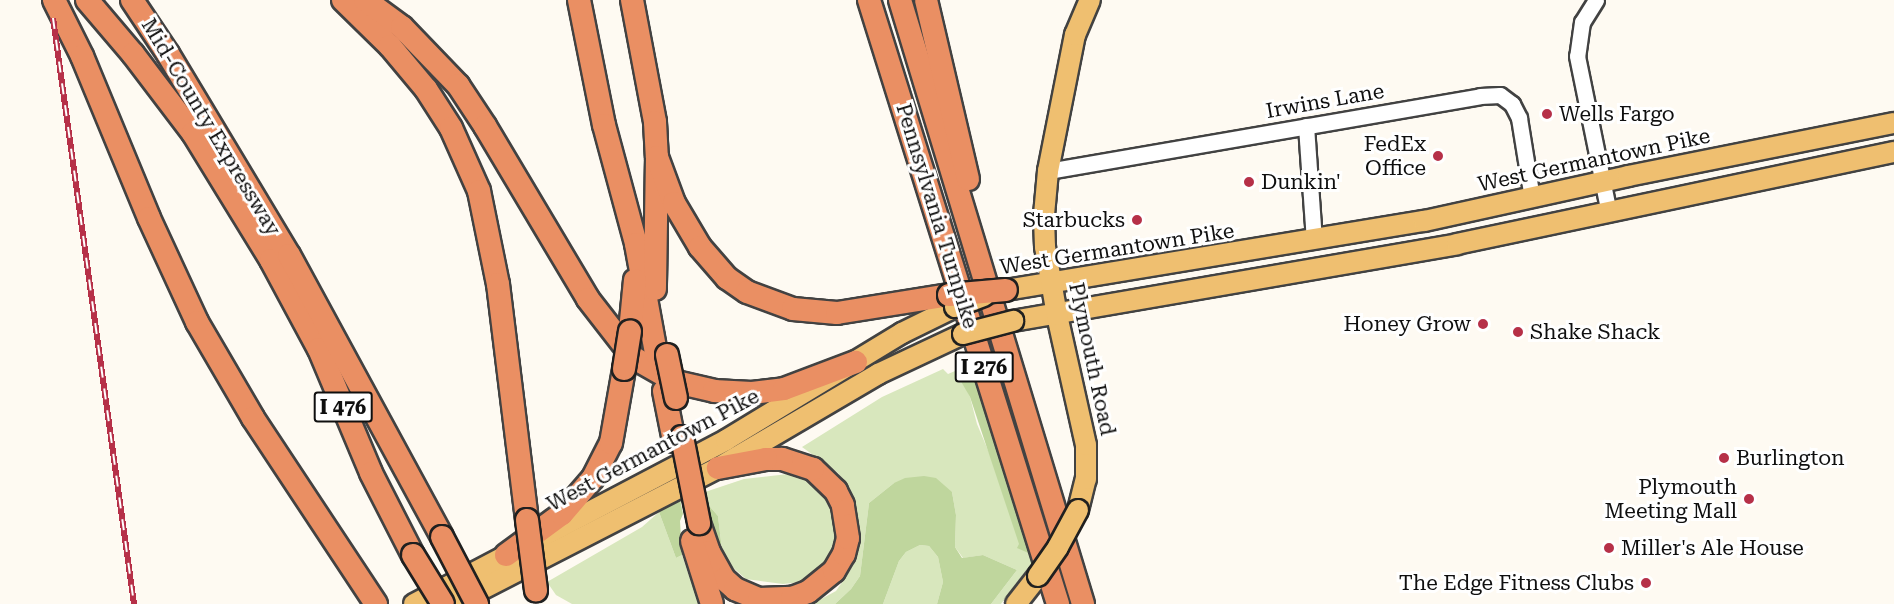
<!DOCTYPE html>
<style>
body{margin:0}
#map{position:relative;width:1894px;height:604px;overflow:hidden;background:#fefaf2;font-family:"Roboto Serif",serif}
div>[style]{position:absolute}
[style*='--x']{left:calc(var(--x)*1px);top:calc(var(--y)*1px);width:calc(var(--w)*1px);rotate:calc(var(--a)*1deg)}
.green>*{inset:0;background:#d8e7bd}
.forest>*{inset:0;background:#bfd69d}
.roads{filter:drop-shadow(2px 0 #424242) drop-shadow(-2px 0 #424242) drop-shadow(0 2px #424242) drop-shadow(0 -2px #424242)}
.minor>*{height:15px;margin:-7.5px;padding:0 7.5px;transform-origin:7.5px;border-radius:7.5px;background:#fff}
.major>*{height:20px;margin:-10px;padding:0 10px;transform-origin:10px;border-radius:10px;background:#efbf70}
.highway>*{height:22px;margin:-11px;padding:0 11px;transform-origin:11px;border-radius:11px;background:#ea8f63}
.rail>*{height:6px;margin-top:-3px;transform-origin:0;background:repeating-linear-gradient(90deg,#fff 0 11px,#b63048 0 22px);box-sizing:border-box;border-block:2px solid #b63048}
.bridges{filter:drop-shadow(2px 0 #202020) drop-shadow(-2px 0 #202020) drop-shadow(0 2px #202020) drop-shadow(0 -2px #202020)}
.major-bridge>*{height:20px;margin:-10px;padding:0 10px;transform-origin:10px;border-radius:10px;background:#efbf70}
.highway-bridge>*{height:22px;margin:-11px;padding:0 11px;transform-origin:11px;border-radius:11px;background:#ea8f63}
.dots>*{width:16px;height:16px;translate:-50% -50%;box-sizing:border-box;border:3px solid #fff;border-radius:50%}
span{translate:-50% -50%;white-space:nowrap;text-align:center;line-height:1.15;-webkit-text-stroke:6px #fff;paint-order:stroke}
.shield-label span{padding:2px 4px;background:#fff;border:2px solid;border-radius:4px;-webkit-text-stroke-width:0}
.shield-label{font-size:20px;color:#0f0f0f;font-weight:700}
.street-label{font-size:21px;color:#0f0f0f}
.poi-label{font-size:21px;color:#0f0f0f}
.left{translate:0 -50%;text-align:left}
.right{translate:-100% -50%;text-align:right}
</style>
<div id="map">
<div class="green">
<i style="clip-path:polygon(943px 369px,948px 374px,955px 371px,960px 375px,970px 397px,977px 424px,1034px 560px,1001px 604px,991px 604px,1017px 570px,983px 555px,963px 558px,955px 547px,956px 515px,952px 492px,894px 483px,869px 503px,860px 576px,851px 589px,835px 604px,812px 604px,836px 591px,851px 569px,860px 537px,859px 523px,849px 488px,838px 473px,802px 447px,882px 397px)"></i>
<i style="clip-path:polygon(788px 474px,801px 477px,821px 490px,832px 511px,835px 540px,827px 561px,801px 582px,783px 584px,746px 579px,723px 559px,718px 516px,699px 494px,744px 479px)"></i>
<i style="clip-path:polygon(659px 512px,676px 558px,682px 555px,699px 604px,572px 604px,556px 595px,547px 582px,642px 527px)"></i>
<i style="clip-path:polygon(920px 545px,929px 546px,938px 557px,943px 582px,937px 604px,883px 604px,899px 561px,906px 552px)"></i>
</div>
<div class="forest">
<i style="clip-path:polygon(971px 355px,1033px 555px,1017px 548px,1019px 544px,970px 397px,955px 371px)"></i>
<i style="clip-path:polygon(924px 476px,936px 478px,952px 492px,956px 515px,955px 547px,962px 558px,983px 555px,1017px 570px,991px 604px,937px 604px,943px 582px,938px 557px,929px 546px,920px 545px,906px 552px,899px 561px,883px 604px,835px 604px,851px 589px,860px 576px,869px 503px,894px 483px,905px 478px)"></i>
<i style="clip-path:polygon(699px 494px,718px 516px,723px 559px)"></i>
<i style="clip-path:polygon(680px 499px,683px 514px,680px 521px,682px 555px,676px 558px,659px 512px)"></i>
</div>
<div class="roads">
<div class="minor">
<i style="--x:1596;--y:0;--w:26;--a:122"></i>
<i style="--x:1582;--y:22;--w:34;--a:98"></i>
<i style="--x:1577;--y:56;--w:160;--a:78.5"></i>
<i style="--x:1306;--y:126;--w:114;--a:86"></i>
<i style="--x:1048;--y:171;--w:438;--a:-9.8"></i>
<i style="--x:1480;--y:96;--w:20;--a:-3"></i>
<i style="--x:1500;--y:95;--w:15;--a:37"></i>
<i style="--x:1512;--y:104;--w:16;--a:63"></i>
<i style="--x:1519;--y:118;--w:81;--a:80.8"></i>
</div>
<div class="major">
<i style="--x:1006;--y:290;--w:424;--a:-9.4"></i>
<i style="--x:1424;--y:221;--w:209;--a:-12.4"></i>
<i style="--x:1628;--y:176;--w:271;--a:-11.3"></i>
<i style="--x:1013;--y:321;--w:451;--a:-9.8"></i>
<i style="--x:1457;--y:244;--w:447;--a:-11.9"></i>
<i style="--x:1078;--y:510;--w:32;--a:-76"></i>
<i style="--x:1086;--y:479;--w:34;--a:-90"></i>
<i style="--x:1086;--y:445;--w:133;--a:-102.6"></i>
<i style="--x:1057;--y:315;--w:69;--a:-100"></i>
<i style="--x:1045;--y:247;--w:32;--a:-92"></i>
<i style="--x:1044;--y:215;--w:44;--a:-84.8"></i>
<i style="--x:1048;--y:171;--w:139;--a:-78.8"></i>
<i style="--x:1075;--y:35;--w:38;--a:-67"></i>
<i style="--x:414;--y:604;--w:352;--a:-27.7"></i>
<i style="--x:726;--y:440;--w:206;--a:-31.3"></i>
<i style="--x:902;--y:333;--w:59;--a:-26.1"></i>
<i style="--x:453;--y:604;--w:298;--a:-27.2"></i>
<i style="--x:718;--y:468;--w:186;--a:-30.4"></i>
<i style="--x:878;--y:374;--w:94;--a:-25.2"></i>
<i style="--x:1016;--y:604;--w:36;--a:-52"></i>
</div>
<div class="highway">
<i style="--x:54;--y:0;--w:63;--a:63.4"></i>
<i style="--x:82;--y:56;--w:175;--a:67.5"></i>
<i style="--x:149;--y:218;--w:115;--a:65.2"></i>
<i style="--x:197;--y:322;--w:111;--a:59.7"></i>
<i style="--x:253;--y:418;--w:223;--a:56.5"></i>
<i style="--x:87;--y:0;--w:71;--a:49.6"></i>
<i style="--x:133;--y:54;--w:99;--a:52.8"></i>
<i style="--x:193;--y:133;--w:149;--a:58.4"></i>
<i style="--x:271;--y:260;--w:101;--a:61.7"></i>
<i style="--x:319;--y:349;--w:134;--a:67.2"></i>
<i style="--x:371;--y:473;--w:92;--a:62.9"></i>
<i style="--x:132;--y:0;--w:65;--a:56.3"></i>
<i style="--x:168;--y:54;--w:235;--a:59"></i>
<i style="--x:289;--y:255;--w:321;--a:61.5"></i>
<i style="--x:343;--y:0;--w:66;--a:44.4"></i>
<i style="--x:390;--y:46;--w:56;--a:50.1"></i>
<i style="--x:426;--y:89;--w:46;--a:57.3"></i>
<i style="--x:451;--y:128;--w:69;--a:66"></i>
<i style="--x:479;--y:191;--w:95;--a:78.5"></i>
<i style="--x:498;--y:284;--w:238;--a:83"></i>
<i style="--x:365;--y:0;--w:46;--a:36.1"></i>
<i style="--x:402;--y:27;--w:81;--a:46"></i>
<i style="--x:458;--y:85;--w:49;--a:56.6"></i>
<i style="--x:485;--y:126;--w:201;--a:59.2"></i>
<i style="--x:588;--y:299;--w:75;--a:52.1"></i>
<i style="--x:634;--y:358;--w:48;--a:29.7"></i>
<i style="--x:676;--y:382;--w:39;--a:13"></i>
<i style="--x:714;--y:391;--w:38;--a:3"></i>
<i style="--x:752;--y:393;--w:32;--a:-7"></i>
<i style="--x:784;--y:389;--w:77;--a:-20.6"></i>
<i style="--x:579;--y:0;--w:127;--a:78.7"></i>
<i style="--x:604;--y:125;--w:123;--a:74.9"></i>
<i style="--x:636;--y:244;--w:111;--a:79.6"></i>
<i style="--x:632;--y:0;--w:124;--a:79.3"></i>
<i style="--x:655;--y:122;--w:35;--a:87"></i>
<i style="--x:657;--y:157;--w:132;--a:90.9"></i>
<i style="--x:869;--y:0;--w:633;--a:72.62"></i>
<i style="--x:900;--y:0;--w:631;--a:73.14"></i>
<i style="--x:926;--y:0;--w:184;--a:76.8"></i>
<i style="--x:657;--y:157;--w:49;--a:69.7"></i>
<i style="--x:674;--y:203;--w:51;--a:59.4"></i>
<i style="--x:700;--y:247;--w:41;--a:48.9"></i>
<i style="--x:727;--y:278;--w:24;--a:35"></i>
<i style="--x:747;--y:292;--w:49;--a:20.3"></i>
<i style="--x:793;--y:309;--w:44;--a:5.2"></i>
<i style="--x:837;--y:313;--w:113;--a:-9.1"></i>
<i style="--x:630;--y:331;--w:51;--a:-84.4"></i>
<i style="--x:664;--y:391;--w:51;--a:78.7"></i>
<i style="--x:699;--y:523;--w:31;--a:71"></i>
<i style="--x:709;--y:552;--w:31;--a:61"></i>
<i style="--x:724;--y:579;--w:15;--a:42"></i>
<i style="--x:735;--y:589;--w:26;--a:23"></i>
<i style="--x:759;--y:599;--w:33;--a:-2"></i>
<i style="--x:792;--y:598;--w:17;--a:-21"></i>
<i style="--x:808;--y:592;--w:33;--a:-39"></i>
<i style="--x:834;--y:571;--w:20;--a:-60"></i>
<i style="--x:844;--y:554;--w:16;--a:-76"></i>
<i style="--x:848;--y:538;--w:33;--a:-99"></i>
<i style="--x:843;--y:505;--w:16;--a:-117"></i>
<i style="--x:836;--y:491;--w:32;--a:-136"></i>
<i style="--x:813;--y:469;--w:33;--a:-162"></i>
<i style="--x:782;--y:459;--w:16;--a:180"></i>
<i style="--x:766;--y:459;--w:49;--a:169.4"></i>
<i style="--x:692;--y:541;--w:66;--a:72.4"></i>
<i style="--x:506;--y:555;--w:69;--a:-36.2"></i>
<i style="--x:562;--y:514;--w:48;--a:-49.3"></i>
<i style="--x:593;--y:478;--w:39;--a:-63"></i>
<i style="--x:611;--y:443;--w:75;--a:-80"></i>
</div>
</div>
<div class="rail">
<i style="--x:53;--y:18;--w:592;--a:82.13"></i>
</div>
<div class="bridges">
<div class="major-bridge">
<i style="--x:955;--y:307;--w:31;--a:-21"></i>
<i style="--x:963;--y:334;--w:52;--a:-14.6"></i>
<i style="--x:1038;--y:576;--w:35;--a:-55"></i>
<i style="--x:1058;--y:547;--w:42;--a:-61.6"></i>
</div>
<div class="highway-bridge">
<i style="--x:949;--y:295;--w:57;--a:-5"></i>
<i style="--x:667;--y:355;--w:44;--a:78.2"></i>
<i style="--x:624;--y:369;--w:38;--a:-81"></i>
<i style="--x:682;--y:437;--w:88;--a:78.8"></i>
<i style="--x:527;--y:520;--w:71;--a:82.7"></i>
<i style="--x:442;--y:537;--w:76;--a:62.4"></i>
<i style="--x:413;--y:555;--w:57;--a:58.5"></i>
</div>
</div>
<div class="dots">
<i style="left:1547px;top:114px;background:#b63048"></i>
<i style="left:1438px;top:156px;background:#b63048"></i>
<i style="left:1249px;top:182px;background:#b63048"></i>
<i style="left:1137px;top:220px;background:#b63048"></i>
<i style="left:1483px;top:324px;background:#b63048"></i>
<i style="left:1518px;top:332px;background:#b63048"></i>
<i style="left:1724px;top:458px;background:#b63048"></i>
<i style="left:1749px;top:499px;background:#b63048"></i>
<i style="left:1609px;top:548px;background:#b63048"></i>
<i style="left:1646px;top:583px;background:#b63048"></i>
</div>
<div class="shield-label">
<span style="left:984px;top:367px">I 276</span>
<span style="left:343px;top:407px">I 476</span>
</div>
<div class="street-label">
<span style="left:1325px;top:101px;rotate:-10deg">Irwins Lane</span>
<span style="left:211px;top:127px;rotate:59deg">Mid-County Expressway</span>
<span style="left:1594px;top:160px;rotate:-12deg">West Germantown Pike</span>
<span style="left:937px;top:216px;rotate:73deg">Pennsylvania Turnpike</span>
<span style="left:1117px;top:249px;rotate:-9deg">West Germantown Pike</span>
<span style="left:1092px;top:359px;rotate:78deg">Plymouth Road</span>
<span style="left:653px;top:450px;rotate:-28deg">West Germantown Pike</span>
</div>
<div class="poi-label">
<span class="left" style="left:1559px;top:114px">Wells Fargo</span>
<span class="right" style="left:1426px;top:156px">FedEx<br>Office</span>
<span class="left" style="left:1261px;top:182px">Dunkin'</span>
<span class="right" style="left:1125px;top:220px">Starbucks</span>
<span class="right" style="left:1471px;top:324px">Honey Grow</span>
<span class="left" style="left:1530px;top:332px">Shake Shack</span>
<span class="left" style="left:1736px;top:458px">Burlington</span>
<span class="right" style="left:1737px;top:499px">Plymouth<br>Meeting Mall</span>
<span class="left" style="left:1621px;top:548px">Miller's Ale House</span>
<span class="right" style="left:1634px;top:583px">The Edge Fitness Clubs</span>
</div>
</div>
